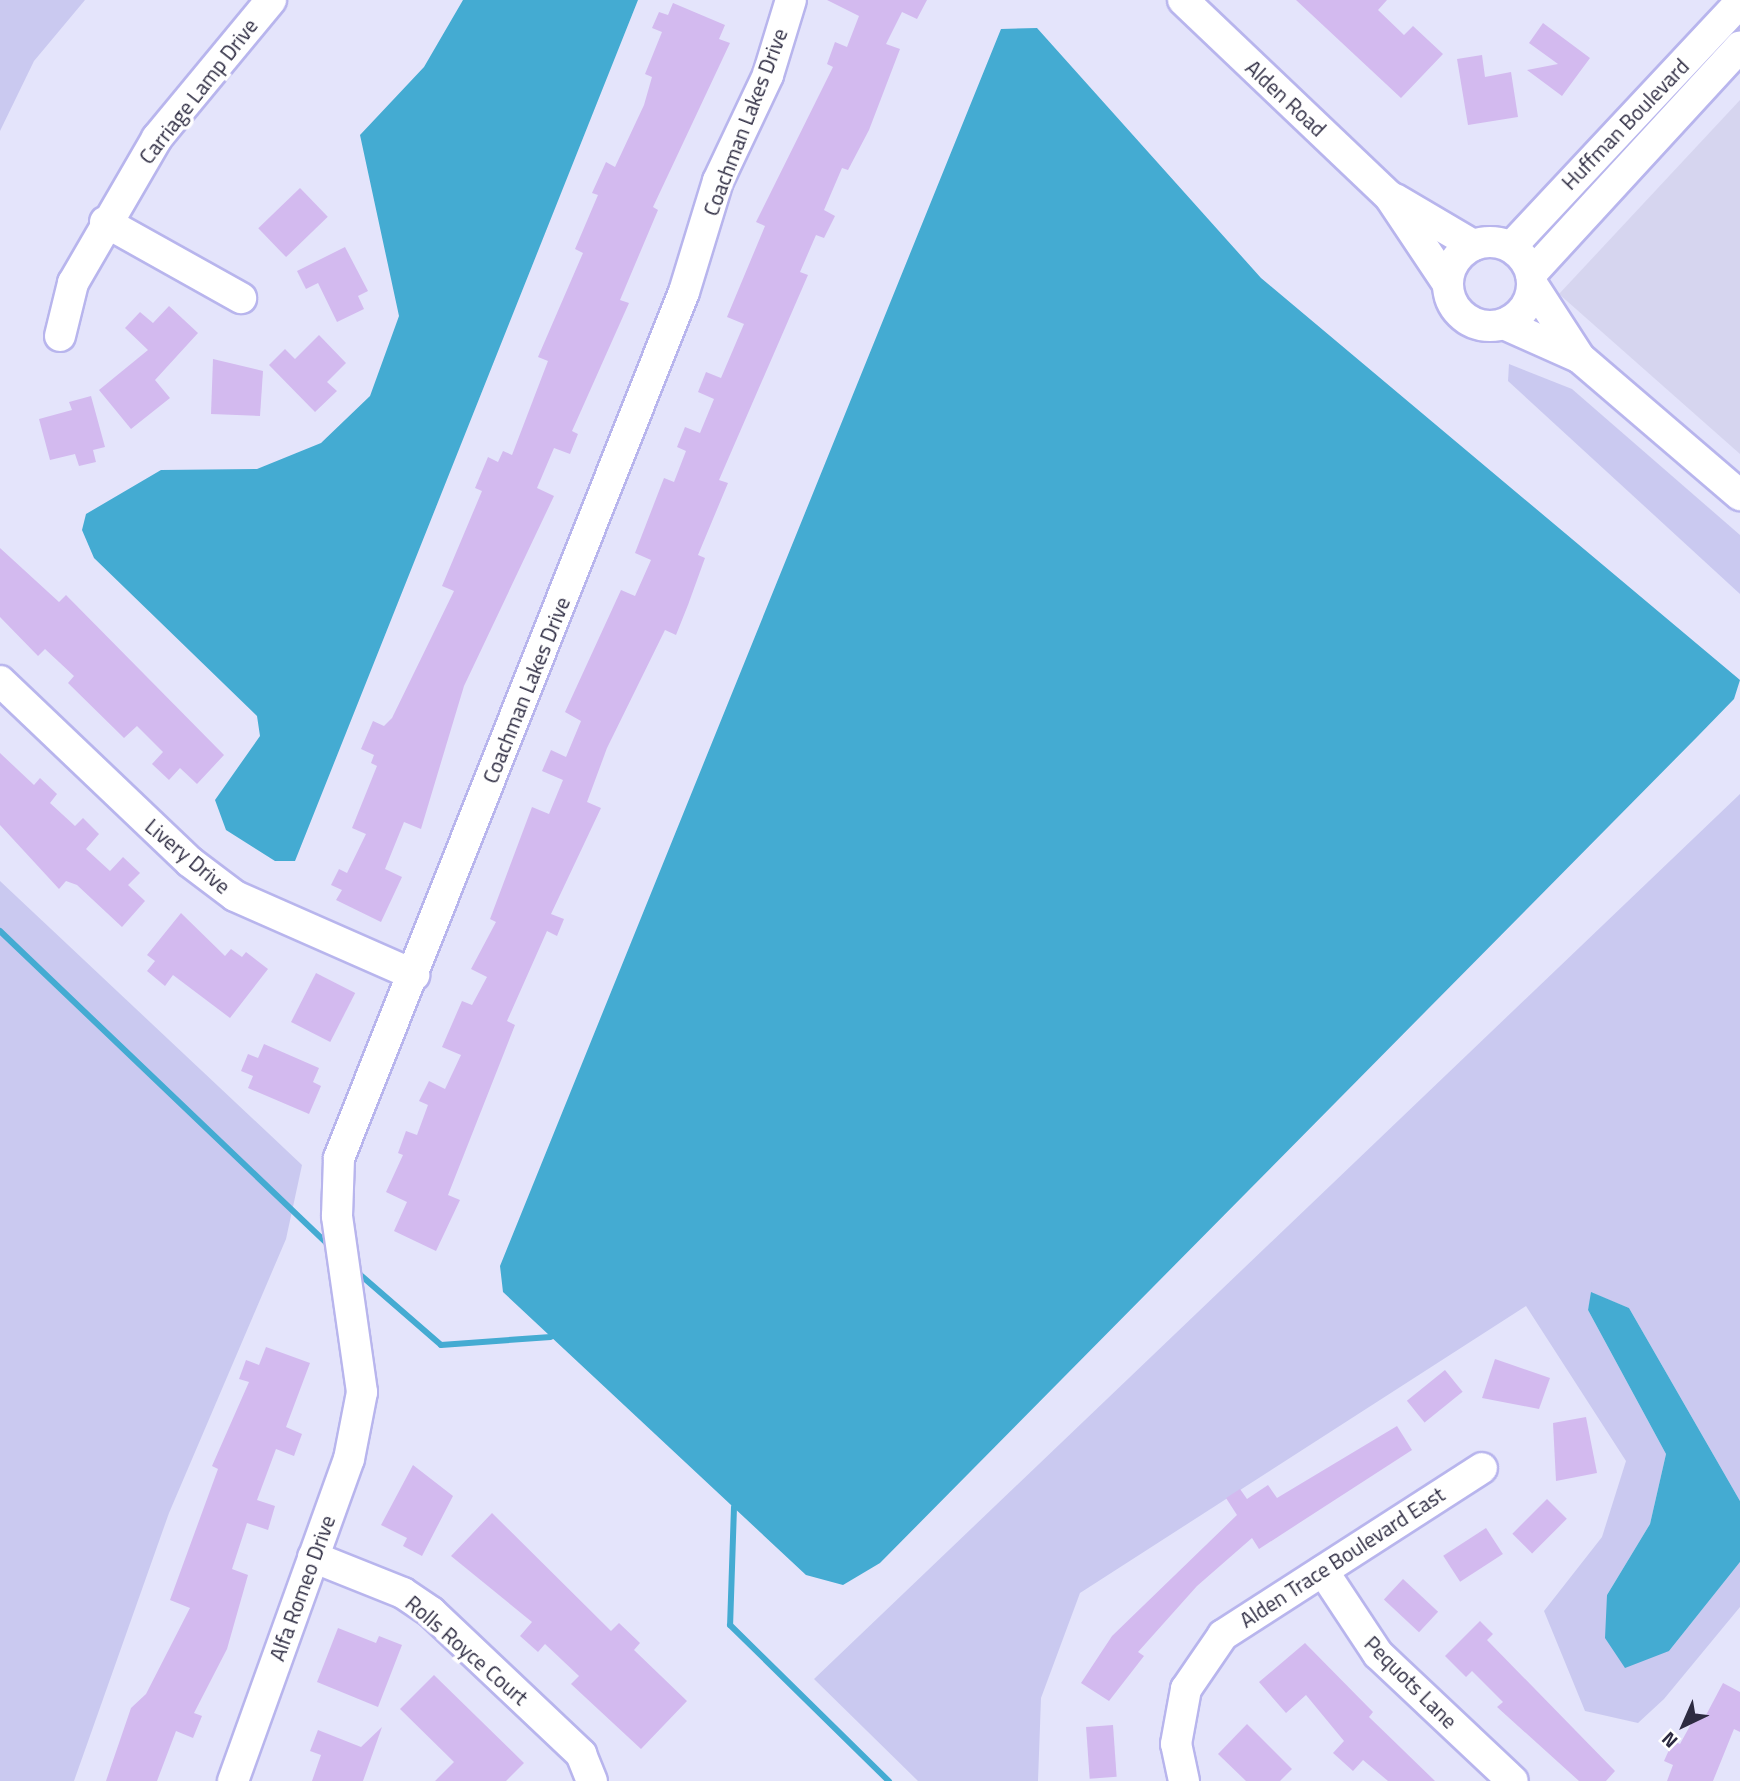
<!DOCTYPE html>
<style>
body{margin:0}
#map{position:relative;width:1740px;height:1781px;overflow:hidden;background:#e4e4fb;font-family:"Titillium Web",sans-serif}
div>[style]{position:absolute}
[style*='--x']{left:calc(var(--x)*1px);top:calc(var(--y)*1px);width:calc(var(--w)*1px);rotate:calc(var(--a)*1deg)}
.built>*{inset:0;background:#d6d5ef}
.green>*{inset:0;background:#cac9f0}
.water>*{inset:0;background:#44abd2}
.stream>*{height:6px;margin:-3px;padding:0 3px;transform-origin:3px;border-radius:3px;background:#44abd2}
.building>*{inset:0;background:#d3baef;transform-origin:0 0}
.roads{filter:drop-shadow(2px 0 #b8b5ed) drop-shadow(-2px 0 #b8b5ed) drop-shadow(0 2px #b8b5ed) drop-shadow(0 -2px #b8b5ed)}
.minor>*{height:30px;margin:-15px;padding:0 15px;transform-origin:15px;border-radius:15px;background:#fff}
.minor>.ring{margin:-15px;padding:0;box-sizing:content-box;background:none;border:30px solid #fff;border-radius:50%}
span{translate:-50% -50%;white-space:nowrap;text-align:center;line-height:1.15;-webkit-text-stroke:7px #fff;paint-order:stroke}
.street-label{font-size:21px;color:#2d2b41}
.north{position:absolute;left:1649px;top:1690px;width:70px;height:70px;-webkit-text-stroke:5px #fff;paint-order:stroke;rotate:224deg;font-size:19px;font-weight:700;line-height:28px;text-align:center;color:#2d2b41}
.north::after{content:'';display:block;margin:auto;width:24px;height:32px;background:#2d2b41;clip-path:polygon(50% 0,100% 100%,50% 72%,0 100%)}
</style>
<div id="map">
<div class="built">
<i style="clip-path:polygon(1740px 100px,1740px 454px,1559px 294px)"></i>
</div>
<div class="green">
<i style="clip-path:polygon(0 0,85px 0,34px 61px,0 131px)"></i>
<i style="clip-path:polygon(1509px 364px,1572px 389px,1740px 535px,1740px 594px,1508px 381px)"></i>
<i style="clip-path:polygon(1740px 794px,1740px 1501px,1629px 1308px,1592px 1293px,1588px 1310px,1666px 1454px,1650px 1524px,1607px 1595px,1669px 1651px,1740px 1562px,1740px 1607px,1664px 1699px,1638px 1723px,1585px 1711px,1544px 1611px,1602px 1537px,1626px 1461px,1526px 1306px,1080px 1593px,1041px 1698px,1038px 1781px,918px 1781px,814px 1679px)"></i>
<i style="clip-path:polygon(0 881px,302px 1165px,286px 1239px,169px 1513px,74px 1781px,0 1781px)"></i>
</div>
<div class="water">
<i style="clip-path:polygon(463px 0,638px 0,295px 861px,275px 861px,226px 830px,215px 800px,260px 736px,257px 716px,94px 558px,82px 530px,86px 514px,161px 470px,257px 469px,321px 443px,370px 396px,399px 316px,360px 135px,424px 67px)"></i>
<i style="clip-path:polygon(1037px 28px,1261px 278px,1740px 680px,1734px 699px,1698px 736px,880px 1563px,843px 1585px,806px 1575px,503px 1292px,500px 1266px,1001px 29px)"></i>
<i style="clip-path:polygon(1591px 1292px,1629px 1308px,1740px 1501px,1740px 1562px,1669px 1651px,1625px 1668px,1605px 1638px,1607px 1595px,1650px 1524px,1666px 1454px,1588px 1310px)"></i>
</div>
<div class="stream">
<i style="--x:0;--y:931;--w:458;--a:43.7"></i>
<i style="--x:357;--y:1272;--w:111;--a:41"></i>
<i style="--x:441;--y:1345;--w:110;--a:-4.2"></i>
<i style="--x:734;--y:1507;--w:118;--a:91.9"></i>
<i style="--x:730;--y:1625;--w:223;--a:44.5"></i>
</div>
<div class="building">
<i style="clip-path:polygon(827px 0,927px 0,917px 19px,902px 12px,886px 44px,900px 49px,869px 130px,848px 170px,842px 168px,824px 210px,835px 216px,824px 238px,816px 235px,800px 272px,808px 275px,719px 480px,728px 483px,698px 555px,705px 558px,688px 605px,676px 635px,665px 630px,607px 748px,587px 802px,601px 808px,551px 914px,564px 919px,557px 936px,547px 931px,507px 1021px,515px 1025px,448px 1195px,460px 1200px,436px 1251px,394px 1231px,407px 1202px,386px 1192px,403px 1155px,398px 1153px,406px 1131px,417px 1135px,428px 1105px,419px 1101px,429px 1081px,445px 1089px,461px 1055px,442px 1047px,462px 1001px,472px 1005px,487px 977px,471px 969px,496px 922px,490px 919px,532px 807px,549px 814px,563px 780px,542px 771px,551px 750px,566px 757px,581px 721px,565px 712px,621px 590px,635px 596px,651px 560px,635px 553px,664px 478px,674px 482px,686px 451px,677px 447px,685px 427px,700px 433px,714px 399px,698px 392px,706px 372px,721px 378px,744px 324px,727px 317px,765px 226px,756px 222px,833px 67px,827px 64px,835px 42px,847px 47px,859px 16px)"></i>
<i style="clip-path:polygon(1296px 0,1387px 0,1378px 10px,1404px 35px,1413px 26px,1443px 54px,1401px 98px)"></i>
<i style="clip-path:polygon(673px 3px,725px 25px,719px 39px,730px 43px,653px 207px,658px 210px,620px 300px,629px 303px,572px 431px,578px 434px,570px 454px,554px 448px,537px 488px,554px 496px,464px 686px,421px 829px,404px 822px,385px 869px,402px 877px,381px 922px,336px 900px,342px 890px,331px 885px,339px 869px,347px 873px,366px 834px,352px 828px,377px 766px,371px 763px,374px 755px,361px 749px,373px 721px,384px 726px,392px 718px,454px 591px,442px 586px,482px 491px,475px 488px,488px 457px,498px 462px,503px 451px,512px 455px,548px 361px,538px 357px,583px 253px,575px 249px,598px 195px,592px 193px,606px 162px,615px 167px,644px 105px,652px 77px,645px 74px,662px 32px,652px 28px,659px 12px,668px 15px)"></i>
<i style="clip-path:polygon(1543px 23px,1590px 58px,1562px 96px,1527px 70px,1558px 64px,1529px 43px)"></i>
<i style="clip-path:polygon(1482px 55px,1485px 77px,1511px 72px,1518px 117px,1468px 125px,1457px 59px)"></i>
<i style="left:300px;top:188px;width:40px;height:58px;rotate:46deg"></i>
<i style="clip-path:polygon(345px 247px,368px 291px,358px 296px,364px 309px,337px 322px,318px 283px,306px 289px,297px 271px)"></i>
<i style="clip-path:polygon(169px 306px,198px 333px,155px 380px,170px 398px,131px 429px,99px 390px,148px 350px,125px 328px,140px 312px,153px 323px)"></i>
<i style="clip-path:polygon(319px 335px,346px 363px,327px 382px,337px 391px,315px 412px,269px 365px,285px 349px,295px 359px)"></i>
<i style="clip-path:polygon(213px 359px,263px 371px,260px 416px,211px 414px)"></i>
<i style="clip-path:polygon(91px 396px,105px 447px,93px 450px,96px 462px,79px 466px,75px 454px,50px 460px,39px 419px,72px 410px,69px 402px)"></i>
<i style="clip-path:polygon(0 548px,59px 602px,66px 595px,224px 755px,197px 784px,180px 768px,169px 780px,152px 764px,163px 752px,137px 726px,124px 738px,68px 683px,74px 676px,45px 649px,38px 656px,0 617px)"></i>
<i style="clip-path:polygon(0 753px,34px 785px,40px 778px,57px 794px,50px 803px,75px 826px,83px 818px,99px 834px,86px 849px,110px 871px,123px 857px,140px 873px,128px 885px,145px 901px,122px 927px,77px 885px,66px 881px,59px 889px,0 825px)"></i>
<i style="clip-path:polygon(181px 913px,225px 956px,231px 949px,242px 957px,246px 952px,268px 969px,230px 1018px,173px 975px,165px 986px,147px 971px,155px 961px,147px 955px)"></i>
<i style="left:316px;top:973px;width:44px;height:55px;rotate:27deg"></i>
<i style="clip-path:polygon(264px 1044px,319px 1068px,313px 1082px,321px 1086px,309px 1114px,248px 1088px,253px 1076px,241px 1071px,248px 1054px,258px 1058px)"></i>
<i style="clip-path:polygon(266px 1347px,310px 1363px,286px 1427px,302px 1434px,294px 1456px,276px 1449px,257px 1500px,275px 1506px,268px 1530px,247px 1523px,232px 1569px,248px 1575px,227px 1649px,194px 1713px,202px 1716px,193px 1738px,176px 1731px,157px 1781px,106px 1781px,131px 1708px,146px 1694px,190px 1608px,170px 1600px,218px 1469px,212px 1466px,249px 1382px,239px 1379px,246px 1360px,259px 1365px)"></i>
<i style="clip-path:polygon(1495px 1359px,1550px 1378px,1539px 1409px,1482px 1398px)"></i>
<i style="left:1445px;top:1370px;width:28px;height:49px;rotate:51deg"></i>
<i style="clip-path:polygon(1586px 1417px,1597px 1473px,1556px 1481px,1553px 1423px)"></i>
<i style="clip-path:polygon(1397px 1426px,1412px 1450px,1259px 1549px,1252px 1538px,1197px 1586px,1138px 1652px,1144px 1656px,1109px 1701px,1081px 1683px,1112px 1636px,1237px 1515px,1226px 1498px,1240px 1489px,1247px 1499px,1268px 1485px,1277px 1498px)"></i>
<i style="clip-path:polygon(413px 1465px,453px 1496px,422px 1556px,403px 1546px,407px 1538px,381px 1525px)"></i>
<i style="left:1547px;top:1499px;width:28px;height:49px;rotate:45deg"></i>
<i style="clip-path:polygon(492px 1513px,611px 1631px,619px 1623px,640px 1643px,634px 1650px,687px 1701px,641px 1749px,571px 1684px,579px 1676px,545px 1644px,538px 1652px,520px 1636px,532px 1622px,451px 1556px)"></i>
<i style="left:1486px;top:1528px;width:31px;height:51px;rotate:57deg"></i>
<i style="left:1403px;top:1579px;width:48px;height:28px;rotate:43deg"></i>
<i style="clip-path:polygon(1480px 1621px,1493px 1634px,1487px 1640px,1615px 1771px,1606px 1781px,1579px 1781px,1497px 1707px,1503px 1702px,1472px 1671px,1466px 1677px,1445px 1656px)"></i>
<i style="clip-path:polygon(338px 1628px,376px 1643px,379px 1636px,402px 1645px,378px 1707px,317px 1682px)"></i>
<i style="clip-path:polygon(1305px 1643px,1373px 1712px,1369px 1717px,1435px 1781px,1388px 1781px,1363px 1760px,1353px 1771px,1333px 1753px,1344px 1741px,1306px 1695px,1286px 1713px,1259px 1682px)"></i>
<i style="clip-path:polygon(434px 1675px,524px 1763px,506px 1781px,435px 1781px,454px 1762px,400px 1709px)"></i>
<i style="clip-path:polygon(1723px 1683px,1740px 1692px,1740px 1732px,1734px 1729px,1713px 1781px,1667px 1781px,1673px 1765px,1664px 1761px,1673px 1741px,1680px 1744px,1697px 1713px,1705px 1717px)"></i>
<i style="clip-path:polygon(1247px 1724px,1292px 1769px,1280px 1781px,1246px 1781px,1218px 1754px)"></i>
<i style="left:1113px;top:1725px;width:52px;height:27px;rotate:86deg"></i>
<i style="clip-path:polygon(382px 1727px,363px 1781px,312px 1781px,321px 1755px,310px 1751px,318px 1730px,361px 1747px)"></i>
</div>
<div class="roads">
<div class="minor">
<i style="--x:1183;--y:0;--w:284;--a:43.6"></i>
<i style="--x:1389;--y:196;--w:106;--a:56.2"></i>
<i style="--x:1395;--y:199;--w:91;--a:30.5"></i>
<i style="--x:105;--y:222;--w:156;--a:29.2"></i>
<i class="ring" style="left:1448px;top:242px;width:54px;height:54px"></i>
<i style="--x:1511;--y:247;--w:335;--a:-46.9"></i>
<i style="--x:1531;--y:274;--w:309;--a:-47.4"></i>
<i style="--x:1532;--y:284;--w:88;--a:57"></i>
<i style="--x:1504;--y:324;--w:83;--a:24.1"></i>
<i style="--x:1580;--y:358;--w:211;--a:40.6"></i>
<i style="--x:60;--y:336;--w:55;--a:-76.2"></i>
<i style="--x:73;--y:283;--w:168;--a:-59.9"></i>
<i style="--x:157;--y:138;--w:179;--a:-50.4"></i>
<i style="--x:0;--y:681;--w:262;--a:43.6"></i>
<i style="--x:190;--y:862;--w:56;--a:37.1"></i>
<i style="--x:235;--y:896;--w:196;--a:23.8"></i>
<i style="--x:313;--y:1557;--w:97;--a:21.8"></i>
<i style="--x:403;--y:1593;--w:34;--a:34"></i>
<i style="--x:431;--y:1612;--w:207;--a:43.4"></i>
<i style="--x:581;--y:1754;--w:29;--a:68"></i>
<i style="--x:1323;--y:1571;--w:100;--a:56.5"></i>
<i style="--x:1378;--y:1654;--w:185;--a:43.3"></i>
<i style="--x:233;--y:1781;--w:342;--a:-70.2"></i>
<i style="--x:349;--y:1459;--w:68;--a:-79"></i>
<i style="--x:362;--y:1392;--w:178;--a:-98.1"></i>
<i style="--x:337;--y:1216;--w:58;--a:-88"></i>
<i style="--x:339;--y:1158;--w:932;--a:-68.28"></i>
<i style="--x:684;--y:292;--w:116;--a:-73"></i>
<i style="--x:718;--y:181;--w:117;--a:-64.7"></i>
<i style="--x:768;--y:75;--w:78;--a:-73"></i>
<i style="--x:1184;--y:1781;--w:38;--a:-102"></i>
<i style="--x:1176;--y:1744;--w:56;--a:-79.7"></i>
<i style="--x:1186;--y:1689;--w:65;--a:-55.6"></i>
<i style="--x:1223;--y:1635;--w:308;--a:-32.8"></i>
</div>
</div>
<div class="street-label">
<span style="left:198px;top:91px;rotate:-52deg">Carriage Lamp Drive</span>
<span style="left:1286px;top:98px;rotate:43deg">Alden Road</span>
<span style="left:745px;top:122px;rotate:-69deg">Coachman Lakes Drive</span>
<span style="left:1625px;top:124px;rotate:-46deg">Huffman Boulevard</span>
<span style="left:526px;top:690px;rotate:-68deg">Coachman Lakes Drive</span>
<span style="left:188px;top:856px;rotate:40deg">Livery Drive</span>
<span style="left:1342px;top:1557px;rotate:-33deg">Alden Trace Boulevard East</span>
<span style="left:302px;top:1588px;rotate:-70deg">Alfa Romeo Drive</span>
<span style="left:467px;top:1650px;rotate:41deg">Rolls Royce Court</span>
<span style="left:1411px;top:1682px;rotate:45deg">Pequots Lane</span>
</div>
<div class="north">N</div>
</div>
